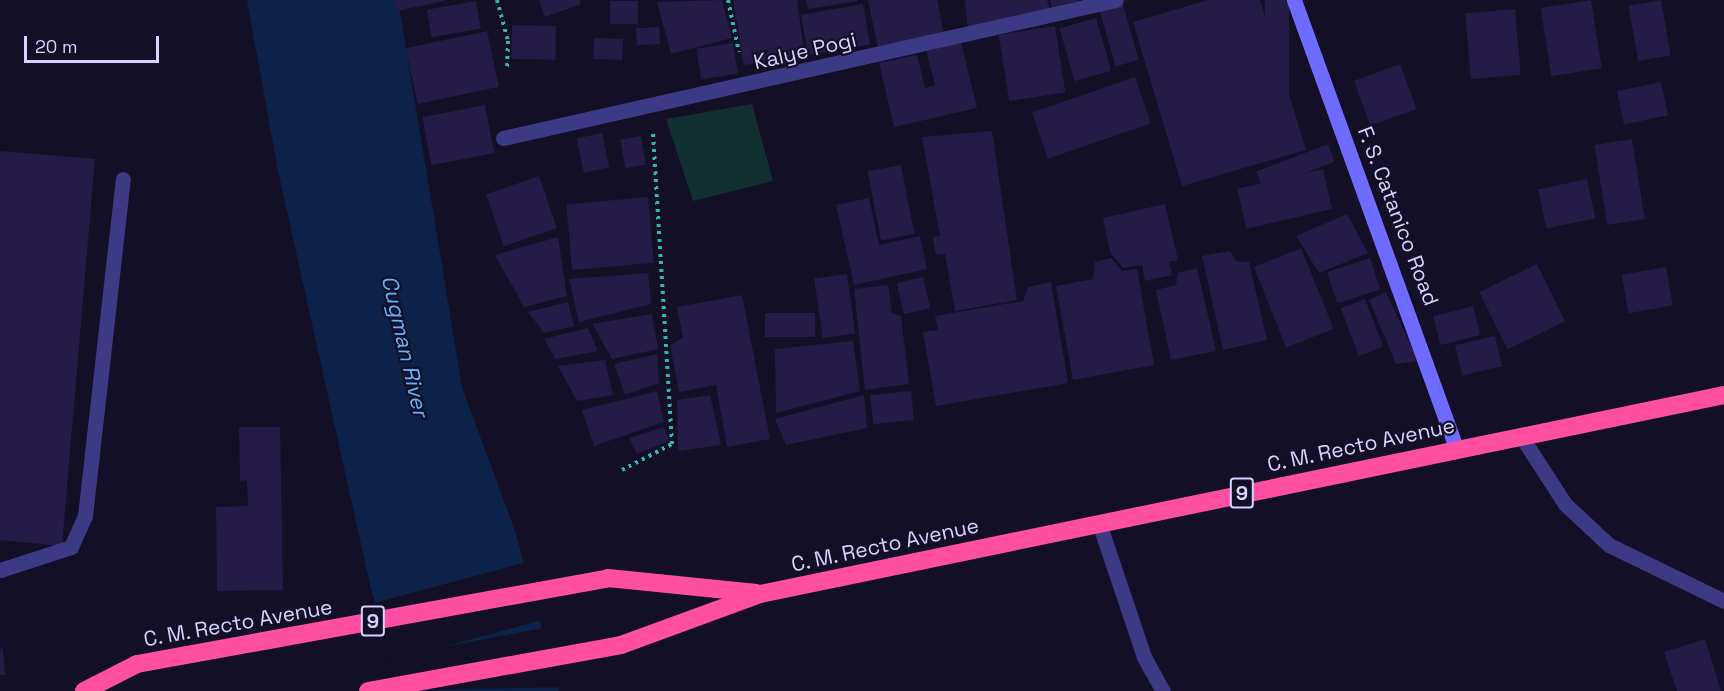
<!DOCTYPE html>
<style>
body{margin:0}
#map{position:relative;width:1724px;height:691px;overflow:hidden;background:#130f26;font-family:"Space Grotesk",sans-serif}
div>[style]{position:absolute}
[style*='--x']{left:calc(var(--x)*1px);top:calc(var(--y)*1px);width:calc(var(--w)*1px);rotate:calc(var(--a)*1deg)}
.green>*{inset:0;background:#12302f}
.water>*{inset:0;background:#0c2248}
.pier>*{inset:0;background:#130f26;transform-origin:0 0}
.building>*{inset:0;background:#241b47;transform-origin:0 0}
.path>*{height:4px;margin-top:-2px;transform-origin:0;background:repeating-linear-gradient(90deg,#2fb8b0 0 3px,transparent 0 7.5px)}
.lane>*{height:15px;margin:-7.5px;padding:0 7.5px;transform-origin:7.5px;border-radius:7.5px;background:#3d3a85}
.street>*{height:15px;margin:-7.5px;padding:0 7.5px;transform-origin:7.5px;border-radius:7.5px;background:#3d3a85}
.secondary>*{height:15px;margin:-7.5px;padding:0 7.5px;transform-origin:7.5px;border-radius:7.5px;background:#6f6bff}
.highway>*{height:18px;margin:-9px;padding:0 9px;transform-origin:9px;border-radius:9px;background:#ff4fa3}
span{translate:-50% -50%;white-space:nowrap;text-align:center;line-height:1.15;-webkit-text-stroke:4.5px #130f26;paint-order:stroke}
.shield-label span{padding:2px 4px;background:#130f26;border:2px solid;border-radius:4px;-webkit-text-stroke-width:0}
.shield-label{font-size:20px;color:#d9d4ff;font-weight:700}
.street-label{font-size:21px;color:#d9d4ff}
.water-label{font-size:22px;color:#62b6ff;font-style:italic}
.scale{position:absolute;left:24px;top:36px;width:135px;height:27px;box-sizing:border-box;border:3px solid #d9d4ff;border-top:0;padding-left:8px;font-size:18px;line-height:21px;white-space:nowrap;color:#d9d4ff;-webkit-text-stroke:4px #130f26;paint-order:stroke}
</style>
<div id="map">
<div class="green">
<i style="clip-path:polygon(752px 104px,773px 181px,693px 201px,666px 119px)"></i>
</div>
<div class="water">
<i style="clip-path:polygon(247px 0,398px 0,462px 387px,515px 531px,559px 691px,402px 691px,371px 589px,278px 171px)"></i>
</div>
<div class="pier">
<i style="left:527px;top:562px;width:60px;height:162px;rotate:75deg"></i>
<i style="clip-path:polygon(545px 628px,561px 687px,399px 691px,388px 657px)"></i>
</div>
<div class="building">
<i style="clip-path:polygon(395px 0,444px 0,444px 1px,397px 11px)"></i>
<i style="clip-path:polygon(539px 0,580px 0,581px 4px,545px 17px)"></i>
<i style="clip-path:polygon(722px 0,732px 38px,671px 54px,657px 2px)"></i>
<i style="clip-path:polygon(733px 0,797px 0,805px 57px,744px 65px)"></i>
<i style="clip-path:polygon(806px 0,858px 0,858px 1px,808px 9px)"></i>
<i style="clip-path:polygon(868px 0,937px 0,944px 34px,878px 48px)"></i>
<i style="clip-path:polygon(965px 0,1047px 0,1050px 10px,968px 29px)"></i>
<i style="clip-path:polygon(1050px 0,1078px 0,1078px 1px,1052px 7px)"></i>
<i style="clip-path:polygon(1208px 0,1260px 0,1306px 150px,1182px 186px,1133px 22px)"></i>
<i style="left:1265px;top:0;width:24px;height:144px"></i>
<i style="left:1591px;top:0;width:69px;height:51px;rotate:81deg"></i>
<i style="left:1661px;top:0;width:56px;height:33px;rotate:80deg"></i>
<i style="left:476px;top:1px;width:28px;height:50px;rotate:80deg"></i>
<i style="left:610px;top:1px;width:28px;height:23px"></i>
<i style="left:863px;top:4px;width:41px;height:63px;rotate:80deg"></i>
<i style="left:1123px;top:5px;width:57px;height:24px;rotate:74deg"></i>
<i style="left:1515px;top:9px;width:66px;height:50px;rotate:85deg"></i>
<i style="left:1096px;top:18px;width:55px;height:38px;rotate:74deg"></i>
<i style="left:512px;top:25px;width:44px;height:34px;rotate:1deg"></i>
<i style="left:1055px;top:26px;width:67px;height:57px;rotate:81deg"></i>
<i style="left:659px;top:27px;width:17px;height:23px;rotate:87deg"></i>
<i style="left:487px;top:31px;width:57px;height:83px;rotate:78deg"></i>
<i style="left:594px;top:38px;width:29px;height:21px;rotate:2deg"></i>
<i style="clip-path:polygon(961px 42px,977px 108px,894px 127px,879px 63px,917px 55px,925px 88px,935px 85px,926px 50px)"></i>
<i style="left:733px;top:43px;width:31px;height:37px;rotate:81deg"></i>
<i style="left:1400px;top:64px;width:48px;height:49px;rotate:70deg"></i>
<i style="left:1135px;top:77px;width:49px;height:109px;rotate:71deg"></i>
<i style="left:1661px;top:82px;width:34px;height:45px;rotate:78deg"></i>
<i style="left:485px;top:105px;width:49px;height:64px;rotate:79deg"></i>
<i style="clip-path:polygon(992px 131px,1017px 300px,955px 311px,945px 254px,936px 255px,933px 237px,940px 236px,922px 137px)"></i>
<i style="left:602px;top:133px;width:35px;height:26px;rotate:78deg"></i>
<i style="left:641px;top:136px;width:29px;height:21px;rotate:80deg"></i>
<i style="left:1632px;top:139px;width:81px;height:38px;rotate:81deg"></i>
<i style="left:1328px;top:144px;width:19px;height:77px;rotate:69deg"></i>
<i style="clip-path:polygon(0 151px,95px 159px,62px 546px,0 540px)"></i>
<i style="left:901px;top:165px;width:70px;height:34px;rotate:79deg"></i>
<i style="left:1323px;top:169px;width:41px;height:88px;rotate:77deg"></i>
<i style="left:539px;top:176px;width:55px;height:56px;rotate:71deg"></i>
<i style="left:1587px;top:179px;width:40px;height:50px;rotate:78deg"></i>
<i style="left:648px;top:197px;width:66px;height:82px;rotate:85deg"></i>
<i style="clip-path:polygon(869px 198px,879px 245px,920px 236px,927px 269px,854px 285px,836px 205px)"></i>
<i style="clip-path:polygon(1165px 204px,1178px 260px,1169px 262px,1172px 275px,1145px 281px,1142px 265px,1123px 268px,1110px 252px,1103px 218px)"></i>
<i style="clip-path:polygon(1347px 214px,1368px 253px,1319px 273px,1296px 236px)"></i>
<i style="clip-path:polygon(558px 237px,567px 296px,524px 307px,495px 255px)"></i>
<i style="left:1301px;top:248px;width:87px;height:51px;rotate:68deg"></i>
<i style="clip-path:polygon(1230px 251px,1236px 261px,1249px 262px,1267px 340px,1223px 350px,1202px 256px)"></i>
<i style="clip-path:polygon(1111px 258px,1122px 271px,1137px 269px,1154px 365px,1073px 380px,1056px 286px,1093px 279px,1095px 262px)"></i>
<i style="left:1370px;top:258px;width:33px;height:45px;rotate:72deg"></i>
<i style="left:1537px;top:264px;width:64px;height:64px;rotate:64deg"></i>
<i style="left:1666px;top:267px;width:39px;height:45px;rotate:80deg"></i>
<i style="clip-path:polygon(1197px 268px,1216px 351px,1171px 360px,1156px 290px,1176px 285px,1178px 273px)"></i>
<i style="clip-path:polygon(648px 273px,651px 304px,579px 322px,569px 279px)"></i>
<i style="left:847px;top:274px;width:60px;height:33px;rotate:82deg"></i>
<i style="left:923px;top:277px;width:32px;height:27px;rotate:77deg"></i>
<i style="clip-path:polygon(1051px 282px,1068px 383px,936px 406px,923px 332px,938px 330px,935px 316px,1023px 301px,1028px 287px)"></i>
<i style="clip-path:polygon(888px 285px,892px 313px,901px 316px,909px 384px,865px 390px,854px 289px)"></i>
<i style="clip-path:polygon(1386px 292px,1418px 361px,1396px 364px,1369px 300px)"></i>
<i style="clip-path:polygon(742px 295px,770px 439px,727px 447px,716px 385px,679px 392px,670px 345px,683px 338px,677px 307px)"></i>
<i style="left:1365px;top:299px;width:51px;height:26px;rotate:69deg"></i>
<i style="clip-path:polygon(568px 302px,574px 326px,544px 333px,528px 312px)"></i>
<i style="left:1473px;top:306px;width:30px;height:41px;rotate:76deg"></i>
<i style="left:815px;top:313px;width:24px;height:50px;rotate:90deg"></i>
<i style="clip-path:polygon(652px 314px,658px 349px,612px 359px,592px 324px)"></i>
<i style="clip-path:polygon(588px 328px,598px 351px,555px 359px,544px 339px)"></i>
<i style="left:1495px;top:336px;width:31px;height:41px;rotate:77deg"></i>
<i style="clip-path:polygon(853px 341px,860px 391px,776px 413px,775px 349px)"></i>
<i style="clip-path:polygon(657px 354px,659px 383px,625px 395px,614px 364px)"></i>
<i style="clip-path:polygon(605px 360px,613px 395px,577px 401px,558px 366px)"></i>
<i style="clip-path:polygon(657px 391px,664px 422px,594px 446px,582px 410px)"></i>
<i style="left:911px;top:391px;width:29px;height:41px;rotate:84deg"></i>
<i style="clip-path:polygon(710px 395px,721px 445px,678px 451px,677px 400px)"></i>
<i style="clip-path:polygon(864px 395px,867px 428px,786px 445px,775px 419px)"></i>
<i style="clip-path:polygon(239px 427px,280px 427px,283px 590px,217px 591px,216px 507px,248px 506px,247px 480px,240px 481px)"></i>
<i style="clip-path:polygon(664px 427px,669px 441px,637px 454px,629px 438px)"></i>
<i style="clip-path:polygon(1705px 639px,1721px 691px,1677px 691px,1664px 652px)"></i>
<i style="clip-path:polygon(3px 648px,5px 675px,0 675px,0 649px)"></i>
</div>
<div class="path">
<i style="--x:497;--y:0;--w:42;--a:75"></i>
<i style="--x:508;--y:41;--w:28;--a:92"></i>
<i style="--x:728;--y:0;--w:53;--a:78.1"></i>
<i style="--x:622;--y:470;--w:56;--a:-27.5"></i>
<i style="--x:672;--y:444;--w:311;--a:-93.5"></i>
</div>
<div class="lane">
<i style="--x:0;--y:570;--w:75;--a:-17.9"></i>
<i style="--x:71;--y:547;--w:34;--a:-66"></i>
<i style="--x:85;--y:516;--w:339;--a:-83.6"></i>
</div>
<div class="street">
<i style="--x:503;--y:138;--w:628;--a:-12.69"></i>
<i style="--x:1521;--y:436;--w:81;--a:57.1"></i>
<i style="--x:1565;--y:504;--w:60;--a:43"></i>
<i style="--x:1609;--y:545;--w:128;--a:26"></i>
<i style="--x:1099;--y:523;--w:141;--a:71.4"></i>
<i style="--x:1144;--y:657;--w:39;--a:61"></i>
</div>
<div class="secondary">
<i style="--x:1294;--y:0;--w:476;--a:70.1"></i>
</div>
<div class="highway">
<i style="--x:84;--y:691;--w:59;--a:-27"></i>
<i style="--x:137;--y:664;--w:479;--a:-10.3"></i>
<i style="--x:608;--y:578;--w:149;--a:5.8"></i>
<i style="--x:368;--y:691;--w:257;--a:-10.3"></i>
<i style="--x:621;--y:645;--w:148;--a:-20.1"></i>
<i style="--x:760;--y:594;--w:984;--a:-11.66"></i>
</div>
<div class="shield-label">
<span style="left:1242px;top:493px">9</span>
<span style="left:373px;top:621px">9</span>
</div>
<div class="street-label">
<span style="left:805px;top:51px;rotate:-13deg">Kalye Pogi</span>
<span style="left:1398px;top:216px;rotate:69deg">F. S. Catanico Road</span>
<span style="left:1361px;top:445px;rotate:-12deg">C. M. Recto Avenue</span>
<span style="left:885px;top:545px;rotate:-12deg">C. M. Recto Avenue</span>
<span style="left:238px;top:623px;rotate:-10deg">C. M. Recto Avenue</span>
</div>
<div class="water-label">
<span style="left:405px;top:346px;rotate:77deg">Cugman River</span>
</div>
<div class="scale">20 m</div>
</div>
